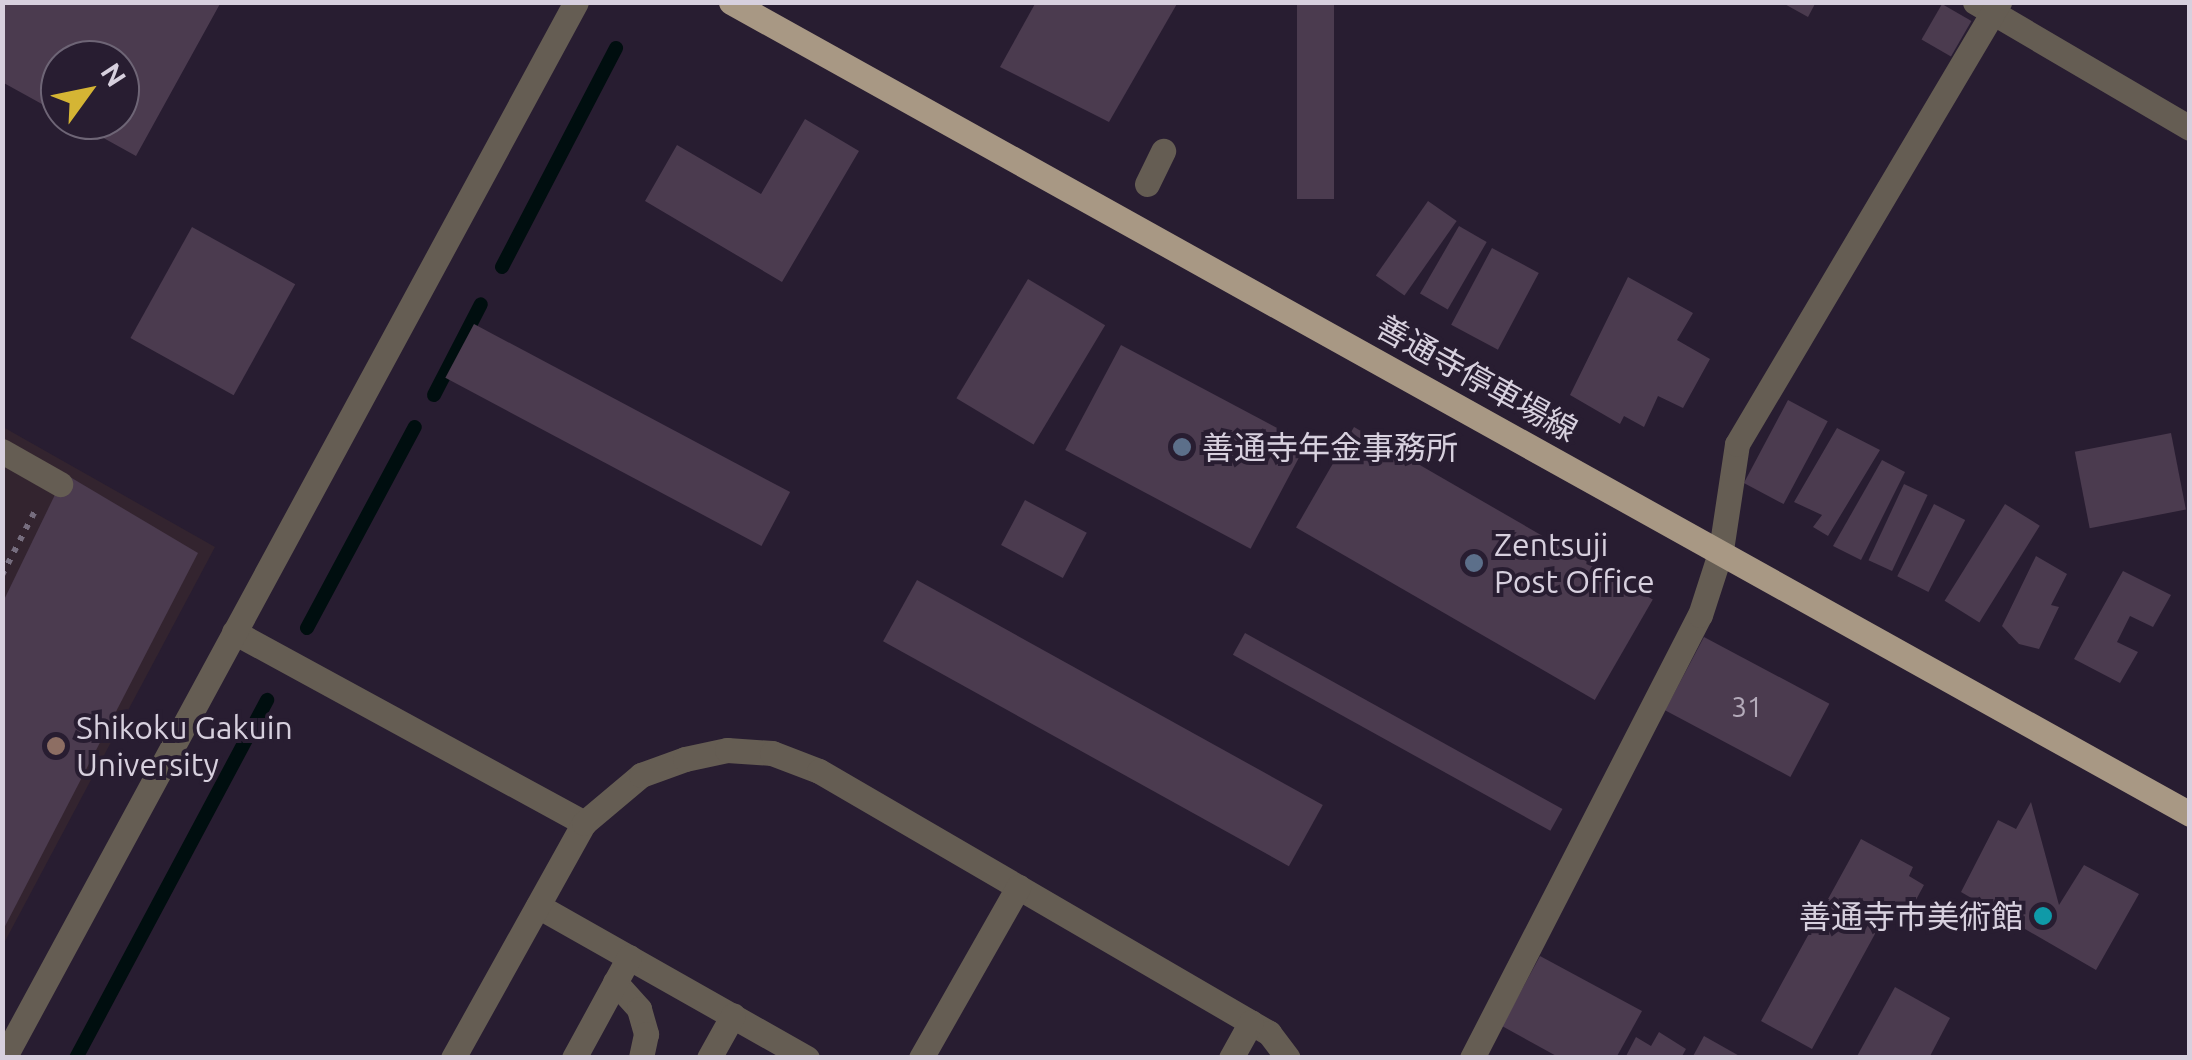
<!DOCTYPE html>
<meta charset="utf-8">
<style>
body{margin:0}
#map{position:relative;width:2192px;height:1060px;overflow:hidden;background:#281d31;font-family:Ubuntu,"Noto Sans JP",sans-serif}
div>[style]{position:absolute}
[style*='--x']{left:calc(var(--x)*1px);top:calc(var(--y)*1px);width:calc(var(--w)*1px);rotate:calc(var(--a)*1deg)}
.education>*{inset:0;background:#33242f}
.stream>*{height:14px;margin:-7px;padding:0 7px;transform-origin:7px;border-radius:7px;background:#000e0f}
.building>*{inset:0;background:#4b3b4f;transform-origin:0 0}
.path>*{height:6px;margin-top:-3px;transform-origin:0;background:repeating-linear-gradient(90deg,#766d7e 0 5px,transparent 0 13px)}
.minor>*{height:25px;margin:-12.5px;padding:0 12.5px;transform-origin:12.5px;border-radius:12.5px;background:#655d53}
.major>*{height:25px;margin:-12.5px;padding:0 12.5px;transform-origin:12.5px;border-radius:12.5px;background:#a89884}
.dots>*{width:28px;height:28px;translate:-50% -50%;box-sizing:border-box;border:5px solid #281d31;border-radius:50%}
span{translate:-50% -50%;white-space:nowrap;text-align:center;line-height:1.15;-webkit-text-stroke:8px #281d31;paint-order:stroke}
.number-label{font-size:28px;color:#b4abba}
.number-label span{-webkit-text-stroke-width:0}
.street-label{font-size:32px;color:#d7d0de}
.poi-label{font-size:32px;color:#d7d0de}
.left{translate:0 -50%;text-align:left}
.right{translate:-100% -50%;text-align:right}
.frame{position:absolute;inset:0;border:5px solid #d7d0de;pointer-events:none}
.north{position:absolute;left:40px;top:40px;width:100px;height:100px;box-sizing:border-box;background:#281d31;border:2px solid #6e6576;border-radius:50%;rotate:57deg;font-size:28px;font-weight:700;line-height:40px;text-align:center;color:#d7d0de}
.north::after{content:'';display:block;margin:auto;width:35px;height:45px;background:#d5b534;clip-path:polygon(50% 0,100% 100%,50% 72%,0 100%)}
</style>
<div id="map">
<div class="education">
<i style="clip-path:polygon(3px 427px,215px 547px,3px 945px)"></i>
</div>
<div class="stream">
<i style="--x:502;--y:267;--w:247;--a:-62.5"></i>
<i style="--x:434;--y:395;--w:102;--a:-62.7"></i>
<i style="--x:307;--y:628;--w:228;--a:-61.8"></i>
<i style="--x:76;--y:1058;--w:406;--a:-61.9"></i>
</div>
<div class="building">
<i style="clip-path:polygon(2px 2px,221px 2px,136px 156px,71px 120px,120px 120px,120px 60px,60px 60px,60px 114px,2px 82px)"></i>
<i style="clip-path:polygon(1036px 2px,1178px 2px,1109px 122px,1000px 67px)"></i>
<i style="left:1297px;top:2px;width:37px;height:197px"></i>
<i style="clip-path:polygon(1781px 2px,1816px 2px,1808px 17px)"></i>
<i style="left:1942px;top:4px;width:34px;height:41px;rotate:30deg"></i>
<i style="clip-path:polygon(805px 119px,859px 151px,782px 282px,645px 201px,677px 145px,761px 194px)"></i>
<i style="left:1428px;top:201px;width:35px;height:91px;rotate:35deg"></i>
<i style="left:1459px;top:226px;width:32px;height:78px;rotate:30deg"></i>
<i style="left:192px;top:227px;width:118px;height:127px;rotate:29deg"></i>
<i style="left:1492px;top:248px;width:53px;height:87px;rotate:28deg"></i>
<i style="clip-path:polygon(1628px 277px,1693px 313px,1677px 340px,1710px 359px,1683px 408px,1658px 396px,1644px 427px,1624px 416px,1620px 424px,1570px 395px)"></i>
<i style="left:1028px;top:279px;width:90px;height:139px;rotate:31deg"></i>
<i style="left:474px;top:324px;width:358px;height:61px;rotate:28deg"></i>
<i style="left:1121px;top:345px;width:210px;height:119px;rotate:28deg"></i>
<i style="left:1788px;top:400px;width:45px;height:94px;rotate:28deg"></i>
<i style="left:1354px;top:427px;width:345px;height:116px;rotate:30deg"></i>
<i style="clip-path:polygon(1837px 428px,1880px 450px,1828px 536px,1813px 527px,1822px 515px,1794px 502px)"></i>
<i style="left:2171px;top:433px;width:78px;height:98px;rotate:79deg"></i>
<i style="clip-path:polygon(1882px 460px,1905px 472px,1861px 560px,1833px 546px)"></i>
<i style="clip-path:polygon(65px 474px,198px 553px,2px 932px,2px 604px)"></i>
<i style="left:1904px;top:484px;width:26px;height:84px;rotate:25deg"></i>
<i style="left:1025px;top:500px;width:70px;height:51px;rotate:28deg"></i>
<i style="left:1934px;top:504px;width:35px;height:81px;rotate:27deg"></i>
<i style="left:2005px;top:504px;width:41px;height:114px;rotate:32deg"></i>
<i style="clip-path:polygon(2036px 556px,2067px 574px,2051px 605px,2059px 607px,2039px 649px,2019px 644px,2002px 626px)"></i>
<i style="clip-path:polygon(2123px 571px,2171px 595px,2153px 627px,2130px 616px,2117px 642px,2138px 652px,2120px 683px,2074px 659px)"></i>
<i style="left:917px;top:580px;width:464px;height:70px;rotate:29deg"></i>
<i style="left:1245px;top:633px;width:363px;height:25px;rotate:29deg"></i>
<i style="left:1704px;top:637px;width:142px;height:83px;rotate:28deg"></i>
<i style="clip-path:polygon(2031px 802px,2059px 905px,2084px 865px,2139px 894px,2096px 970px,1961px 892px,1998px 820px,2016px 829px)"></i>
<i style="clip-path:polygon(1861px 839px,1913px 867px,1909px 876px,1924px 885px,1904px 922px,1887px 912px,1812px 1049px,1761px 1021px)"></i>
<i style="clip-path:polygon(1540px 956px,1642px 1011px,1616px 1058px,1560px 1058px,1502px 1026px)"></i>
<i style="clip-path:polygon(1895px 987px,1950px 1018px,1929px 1058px,1856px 1058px)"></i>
<i style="clip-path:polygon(1659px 1032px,1686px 1049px,1681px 1058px,1625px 1058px,1636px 1037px,1651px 1046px)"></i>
<i style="clip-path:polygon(1704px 1036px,1743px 1058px,1692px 1058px)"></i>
</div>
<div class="path">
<i style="--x:2;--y:575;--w:74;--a:-62.7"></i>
</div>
<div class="minor">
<i style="--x:1975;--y:2;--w:249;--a:30.4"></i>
<i style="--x:1147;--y:184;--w:37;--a:-64"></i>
<i style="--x:2;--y:451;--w:67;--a:29.6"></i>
<i style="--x:234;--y:632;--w:399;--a:28.6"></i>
<i style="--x:538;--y:906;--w:309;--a:29.5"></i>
<i style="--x:615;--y:982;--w:36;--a:48"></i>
<i style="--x:639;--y:1009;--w:26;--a:74"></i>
<i style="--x:646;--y:1034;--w:25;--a:102"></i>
<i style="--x:4;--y:1058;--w:1201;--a:-61.56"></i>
<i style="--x:453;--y:1058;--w:269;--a:-60.9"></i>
<i style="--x:584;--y:823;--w:75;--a:-40.1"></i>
<i style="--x:641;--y:775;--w:47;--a:-20"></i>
<i style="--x:685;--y:759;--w:43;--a:-12.1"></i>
<i style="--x:727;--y:750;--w:45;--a:3.8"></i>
<i style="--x:772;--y:753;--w:50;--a:21"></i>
<i style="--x:819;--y:771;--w:521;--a:30.21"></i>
<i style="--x:1269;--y:1033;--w:31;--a:53"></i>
<i style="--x:574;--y:1058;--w:115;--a:-61.4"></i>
<i style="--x:709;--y:1058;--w:49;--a:-60.8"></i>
<i style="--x:921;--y:1058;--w:197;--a:-60.4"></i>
<i style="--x:1231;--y:1058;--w:41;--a:-60.9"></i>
<i style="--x:1472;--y:1058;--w:498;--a:-62.8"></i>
<i style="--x:1700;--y:615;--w:68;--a:-72.1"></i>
<i style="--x:1721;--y:550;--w:107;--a:-81.4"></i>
<i style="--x:1737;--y:444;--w:514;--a:-59.34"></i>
</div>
<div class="major">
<i style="--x:731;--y:2;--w:1670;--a:29.1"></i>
</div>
<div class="dots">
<i style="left:1182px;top:447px;background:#5c6f8a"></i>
<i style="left:1474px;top:563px;background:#5c6f8a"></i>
<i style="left:56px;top:746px;background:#8d6e63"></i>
<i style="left:2043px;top:916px;background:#0f9aa8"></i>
</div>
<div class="number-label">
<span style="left:1747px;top:707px">31</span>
</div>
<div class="street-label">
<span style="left:1477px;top:378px;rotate:29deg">善通寺停車場線</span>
</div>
<div class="poi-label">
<span class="left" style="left:1202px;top:447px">善通寺年金事務所</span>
<span class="left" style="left:1494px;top:563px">Zentsuji<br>Post Office</span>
<span class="left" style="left:76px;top:746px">Shikoku Gakuin<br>University</span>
<span class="right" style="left:2023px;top:916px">善通寺市美術館</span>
</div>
<div class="frame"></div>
<div class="north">N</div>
</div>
